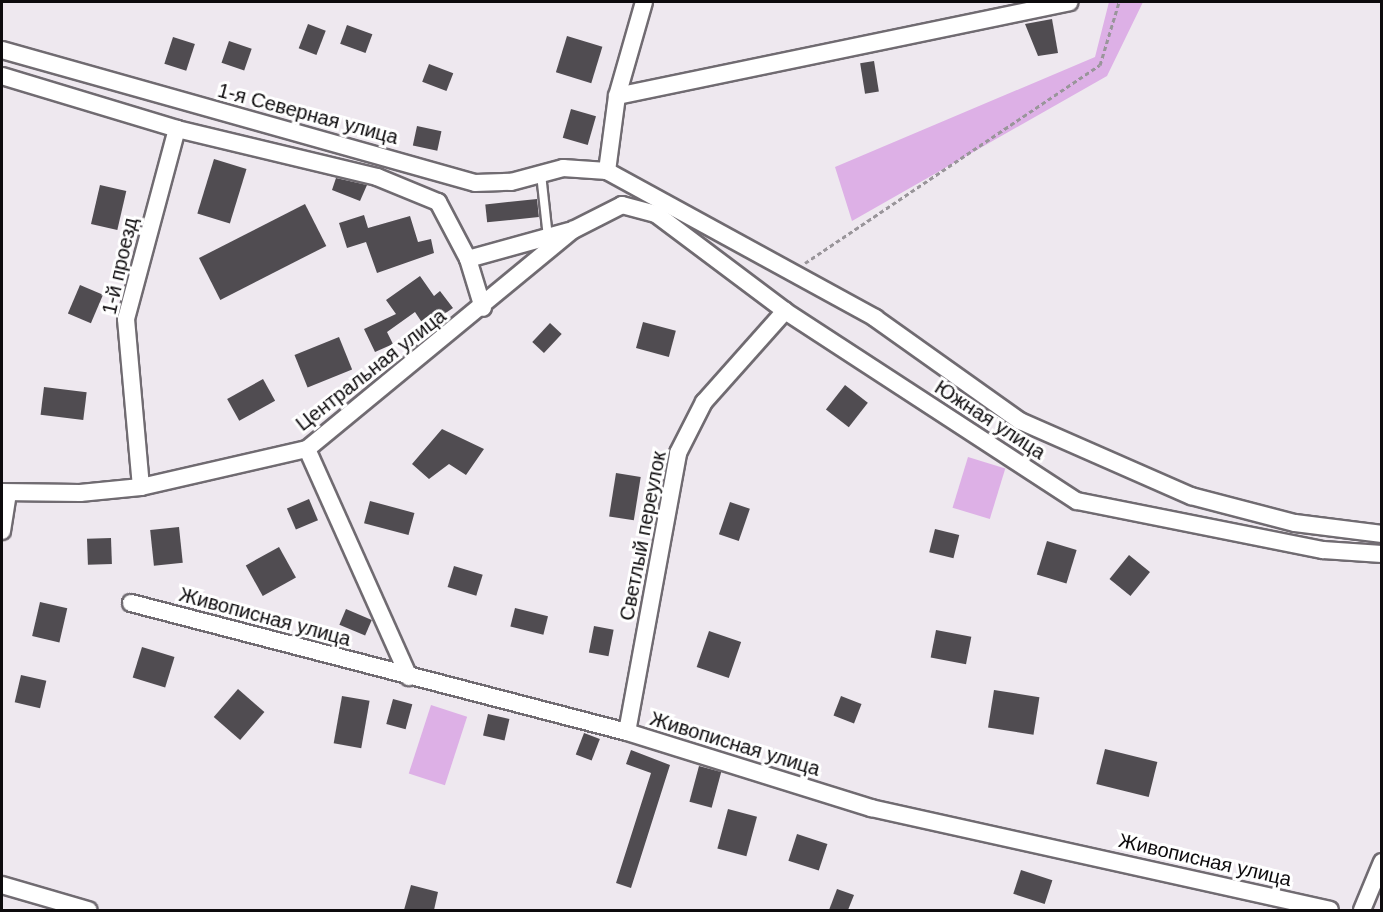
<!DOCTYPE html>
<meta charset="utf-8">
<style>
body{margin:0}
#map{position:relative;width:1383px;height:912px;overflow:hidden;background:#eee8ef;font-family:Arial,sans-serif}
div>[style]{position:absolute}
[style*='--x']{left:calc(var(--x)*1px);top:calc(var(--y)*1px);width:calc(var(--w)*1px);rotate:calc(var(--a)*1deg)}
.green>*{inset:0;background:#ddb0e6;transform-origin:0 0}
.building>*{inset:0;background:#504c51;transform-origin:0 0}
.path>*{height:3px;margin-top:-1.5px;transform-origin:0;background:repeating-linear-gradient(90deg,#99959a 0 4.5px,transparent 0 7.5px)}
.roads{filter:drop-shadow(2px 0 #706b71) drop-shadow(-2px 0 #706b71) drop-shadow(0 2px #706b71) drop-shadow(0 -2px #706b71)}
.lane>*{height:8px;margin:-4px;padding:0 4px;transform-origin:4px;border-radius:4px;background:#fff}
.street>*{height:16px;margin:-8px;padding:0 8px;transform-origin:8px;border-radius:8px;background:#fff}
span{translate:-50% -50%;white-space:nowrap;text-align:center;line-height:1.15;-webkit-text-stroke:6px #fff;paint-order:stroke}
.street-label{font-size:20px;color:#0d0b0d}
.frame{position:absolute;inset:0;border:3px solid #0d0b0d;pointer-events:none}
</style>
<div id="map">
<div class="green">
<i style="clip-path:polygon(1109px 2px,1143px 2px,1107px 76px,852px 221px,835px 167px,1095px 57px)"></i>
<i style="left:968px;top:457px;width:39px;height:53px;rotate:17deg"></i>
<i style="left:431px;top:705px;width:38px;height:72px;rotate:18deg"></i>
</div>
<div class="building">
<i style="clip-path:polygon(1052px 19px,1058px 53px,1038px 56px,1025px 24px)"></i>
<i style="left:308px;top:24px;width:19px;height:26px;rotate:21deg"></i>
<i style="left:347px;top:25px;width:27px;height:20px;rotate:20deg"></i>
<i style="left:567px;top:36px;width:37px;height:38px;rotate:17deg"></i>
<i style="left:173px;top:37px;width:23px;height:28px;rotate:18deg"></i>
<i style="left:229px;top:41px;width:24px;height:23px;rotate:19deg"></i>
<i style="left:874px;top:61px;width:31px;height:14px;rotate:81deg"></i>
<i style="left:429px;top:64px;width:26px;height:19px;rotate:21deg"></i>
<i style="left:571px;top:109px;width:26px;height:30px;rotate:16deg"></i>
<i style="left:417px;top:126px;width:25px;height:20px;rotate:12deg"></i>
<i style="left:214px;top:159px;width:34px;height:57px;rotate:17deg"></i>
<i style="clip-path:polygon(336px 178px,367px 185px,360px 201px,332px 190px)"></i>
<i style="left:100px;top:185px;width:27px;height:40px;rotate:13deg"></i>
<i style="left:537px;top:199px;width:18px;height:52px;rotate:84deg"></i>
<i style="left:305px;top:204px;width:47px;height:119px;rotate:63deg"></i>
<i style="clip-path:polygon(364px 215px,368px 228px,410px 216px,418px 242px,431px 239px,434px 253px,377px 273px,366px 242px,347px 248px,339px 223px)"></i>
<i style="clip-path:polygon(420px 276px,434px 296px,440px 291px,453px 308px,425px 327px,415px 312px,387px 332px,393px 344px,375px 352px,364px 329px,396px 314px,386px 300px)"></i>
<i style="left:80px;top:285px;width:25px;height:31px;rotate:23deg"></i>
<i style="left:643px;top:322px;width:34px;height:27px;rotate:15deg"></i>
<i style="left:550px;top:323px;width:16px;height:26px;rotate:43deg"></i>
<i style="left:339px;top:337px;width:35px;height:48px;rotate:68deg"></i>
<i style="left:263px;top:379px;width:25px;height:41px;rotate:61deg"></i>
<i style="left:845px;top:385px;width:29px;height:31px;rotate:38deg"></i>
<i style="left:44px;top:387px;width:43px;height:28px;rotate:7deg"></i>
<i style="clip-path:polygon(442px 429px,484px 449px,466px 475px,449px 464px,429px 479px,412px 464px)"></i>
<i style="left:616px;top:473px;width:25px;height:44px;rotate:9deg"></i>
<i style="left:309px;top:499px;width:23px;height:24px;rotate:67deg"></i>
<i style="left:370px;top:501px;width:46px;height:23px;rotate:15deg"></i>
<i style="left:730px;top:502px;width:21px;height:34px;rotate:19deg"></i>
<i style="left:179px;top:527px;width:36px;height:29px;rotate:84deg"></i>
<i style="left:935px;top:529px;width:25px;height:24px;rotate:14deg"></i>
<i style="left:111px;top:538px;width:26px;height:24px;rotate:88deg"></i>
<i style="left:1047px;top:541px;width:31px;height:35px;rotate:17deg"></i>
<i style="left:279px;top:547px;width:35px;height:38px;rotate:61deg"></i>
<i style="left:1129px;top:555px;width:27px;height:31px;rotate:39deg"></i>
<i style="left:454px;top:566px;width:30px;height:22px;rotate:17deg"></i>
<i style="left:40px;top:602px;width:28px;height:35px;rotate:13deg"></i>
<i style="left:515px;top:608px;width:34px;height:19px;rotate:14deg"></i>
<i style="left:346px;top:609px;width:28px;height:17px;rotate:23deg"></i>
<i style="left:594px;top:626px;width:20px;height:27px;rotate:11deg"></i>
<i style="left:936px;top:630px;width:36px;height:28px;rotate:11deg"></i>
<i style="left:709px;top:631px;width:34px;height:38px;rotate:19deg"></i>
<i style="left:142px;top:647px;width:34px;height:32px;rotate:17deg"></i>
<i style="left:21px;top:675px;width:26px;height:28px;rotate:13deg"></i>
<i style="left:238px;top:689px;width:35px;height:37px;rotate:41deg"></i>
<i style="left:994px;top:690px;width:46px;height:38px;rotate:9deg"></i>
<i style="left:342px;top:696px;width:28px;height:48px;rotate:10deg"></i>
<i style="left:841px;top:696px;width:22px;height:21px;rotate:21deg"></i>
<i style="left:393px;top:699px;width:20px;height:26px;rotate:15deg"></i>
<i style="left:488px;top:714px;width:22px;height:22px;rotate:13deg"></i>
<i style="left:584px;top:733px;width:17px;height:23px;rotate:21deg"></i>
<i style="left:1105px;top:749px;width:54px;height:36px;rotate:14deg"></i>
<i style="clip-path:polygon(631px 750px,670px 765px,631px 888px,616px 883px,651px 773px,626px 764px)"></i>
<i style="left:699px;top:766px;width:23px;height:37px;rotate:15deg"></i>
<i style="left:728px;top:809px;width:30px;height:41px;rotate:15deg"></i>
<i style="left:797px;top:834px;width:32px;height:28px;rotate:18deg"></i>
<i style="left:1021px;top:870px;width:33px;height:25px;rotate:18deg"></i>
<i style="clip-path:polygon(411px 885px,438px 892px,434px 910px,404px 910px)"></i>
<i style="clip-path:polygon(837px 889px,854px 895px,848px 910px,829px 910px)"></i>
</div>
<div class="path">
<i style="--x:805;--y:263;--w:355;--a:-33.9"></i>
<i style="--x:1100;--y:65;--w:66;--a:-73.2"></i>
</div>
<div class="roads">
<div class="lane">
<i style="--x:541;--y:174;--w:63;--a:83.7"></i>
</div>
<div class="street">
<i style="--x:644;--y:2;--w:98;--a:106"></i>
<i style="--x:617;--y:96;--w:76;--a:97.6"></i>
<i style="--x:607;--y:171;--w:306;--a:28.7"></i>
<i style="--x:875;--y:318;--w:178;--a:35.4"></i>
<i style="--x:1020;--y:421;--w:187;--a:23.7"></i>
<i style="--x:1191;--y:496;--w:107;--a:14.6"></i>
<i style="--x:1295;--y:523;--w:88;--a:7.2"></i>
<i style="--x:2;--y:50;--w:491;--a:15.7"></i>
<i style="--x:475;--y:183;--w:36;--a:-2"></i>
<i style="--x:511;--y:182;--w:54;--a:-15.1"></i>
<i style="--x:563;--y:168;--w:44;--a:3.9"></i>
<i style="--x:2;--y:76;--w:183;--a:16.8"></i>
<i style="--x:177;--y:129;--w:206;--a:13.5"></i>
<i style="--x:377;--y:177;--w:66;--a:22.3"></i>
<i style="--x:438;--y:202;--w:64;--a:62.2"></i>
<i style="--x:468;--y:259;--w:51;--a:73"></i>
<i style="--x:617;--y:96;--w:462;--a:-11.7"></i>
<i style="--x:468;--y:259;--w:105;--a:-15.5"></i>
<i style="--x:307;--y:449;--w:250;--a:65.9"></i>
<i style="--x:141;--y:487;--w:169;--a:-95.1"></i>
<i style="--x:126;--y:319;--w:197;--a:-75"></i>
<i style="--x:2;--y:492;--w:78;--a:0.7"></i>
<i style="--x:80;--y:493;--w:61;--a:-5.6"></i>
<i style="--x:141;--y:487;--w:170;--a:-12.9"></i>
<i style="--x:307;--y:449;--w:345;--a:-39.5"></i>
<i style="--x:573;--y:230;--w:55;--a:-27"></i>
<i style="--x:622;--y:205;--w:35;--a:15"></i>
<i style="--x:656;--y:214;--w:161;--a:36.9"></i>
<i style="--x:785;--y:311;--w:348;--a:33.1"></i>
<i style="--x:1077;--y:501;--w:251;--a:11.3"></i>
<i style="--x:1323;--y:550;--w:59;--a:3.9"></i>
<i style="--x:2;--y:531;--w:38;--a:-81"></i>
<i style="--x:131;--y:603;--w:513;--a:14.58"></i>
<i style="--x:627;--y:732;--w:256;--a:17.3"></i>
<i style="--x:871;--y:808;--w:470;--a:12.5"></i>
<i style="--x:627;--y:732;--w:284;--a:-79.6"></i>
<i style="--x:678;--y:453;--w:57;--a:-63"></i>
<i style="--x:704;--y:402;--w:122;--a:-48.3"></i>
<i style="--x:2;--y:885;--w:90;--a:16.2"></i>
<i style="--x:1362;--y:910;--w:52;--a:-67.4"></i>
</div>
</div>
<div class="street-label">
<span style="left:308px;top:114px;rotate:15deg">1-я Северная улица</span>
<span style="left:120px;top:266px;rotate:-77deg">1-й проезд</span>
<span style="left:371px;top:370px;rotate:-38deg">Центральная улица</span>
<span style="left:990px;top:420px;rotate:33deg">Южная улица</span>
<span style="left:643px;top:536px;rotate:-79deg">Светлый переулок</span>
<span style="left:265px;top:617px;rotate:15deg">Живописная улица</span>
<span style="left:735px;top:744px;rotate:17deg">Живописная улица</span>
<span style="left:1205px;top:860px;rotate:13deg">Живописная улица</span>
</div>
<div class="frame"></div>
</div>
